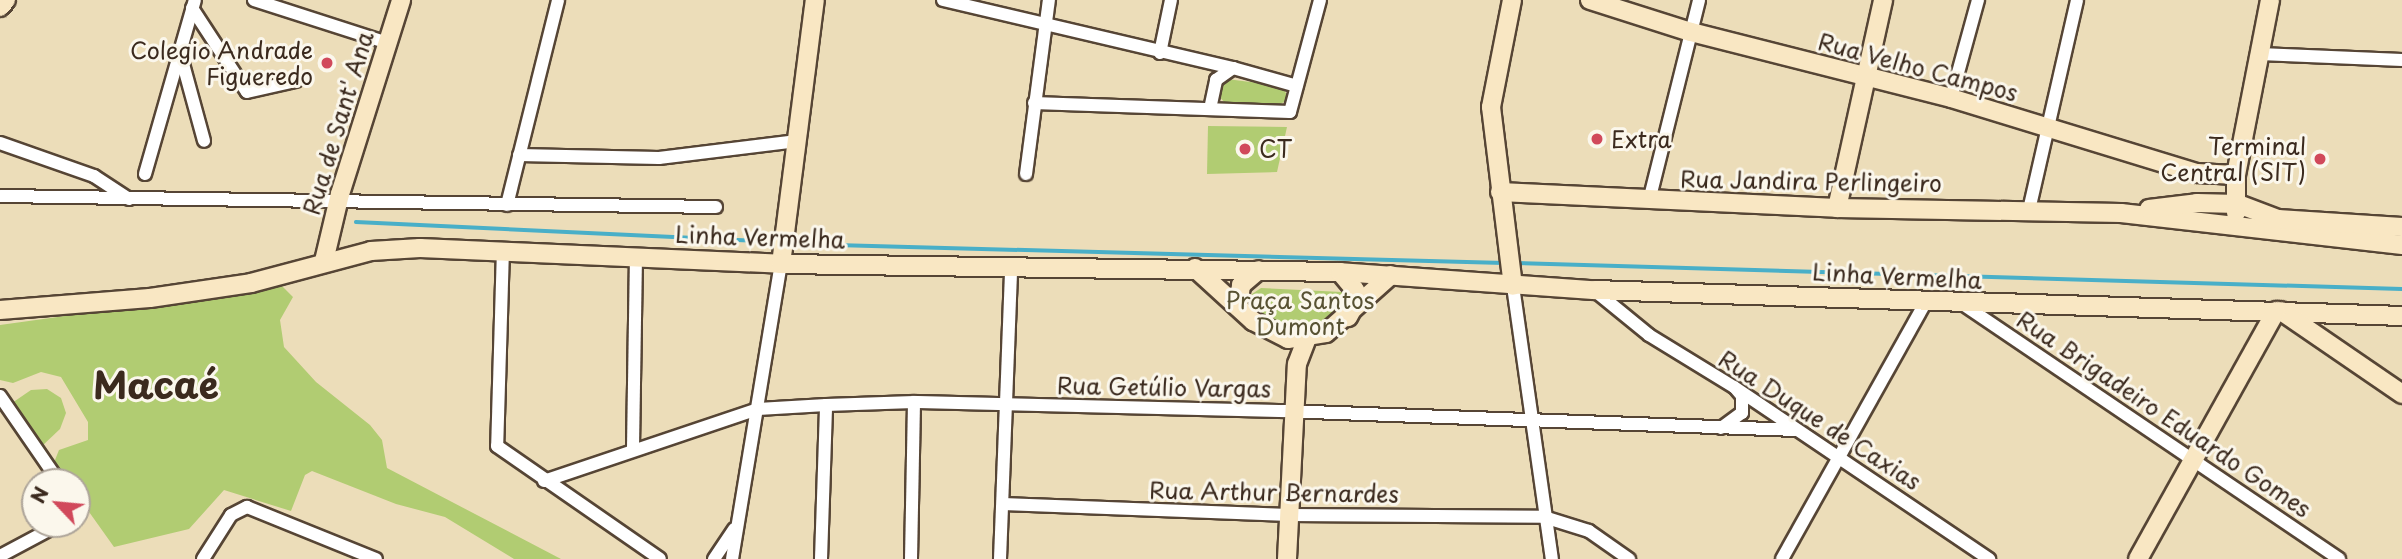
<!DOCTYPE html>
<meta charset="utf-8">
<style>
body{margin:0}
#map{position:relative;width:2402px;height:559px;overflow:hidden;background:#ecddb9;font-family:"Playpen Sans",sans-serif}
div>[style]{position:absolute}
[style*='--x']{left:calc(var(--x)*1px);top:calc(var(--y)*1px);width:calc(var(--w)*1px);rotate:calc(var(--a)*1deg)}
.green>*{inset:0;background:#b1cc72}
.stream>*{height:3.5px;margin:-1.75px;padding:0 1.75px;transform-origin:1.75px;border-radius:1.75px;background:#49afc8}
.roads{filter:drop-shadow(2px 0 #564535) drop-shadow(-2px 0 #564535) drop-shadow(0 2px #564535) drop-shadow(0 -2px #564535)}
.street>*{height:12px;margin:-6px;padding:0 6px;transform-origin:6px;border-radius:6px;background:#fff}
.secondary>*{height:18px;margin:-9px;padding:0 9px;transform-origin:9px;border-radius:9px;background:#f9e7c3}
.dots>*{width:19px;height:19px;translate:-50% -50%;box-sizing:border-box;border:4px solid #fbf7ec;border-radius:50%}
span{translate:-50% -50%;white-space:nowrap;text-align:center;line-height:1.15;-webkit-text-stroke:6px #fbf7ec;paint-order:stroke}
.poi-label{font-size:23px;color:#3b2a1e}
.right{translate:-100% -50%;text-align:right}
.left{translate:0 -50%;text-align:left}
.street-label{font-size:23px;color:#3b2a1e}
.park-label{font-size:23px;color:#585233}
.town-label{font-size:37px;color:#3b2a1e;font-weight:700}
.north{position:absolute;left:21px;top:468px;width:70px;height:70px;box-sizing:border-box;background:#fbf7ec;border:2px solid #aea59a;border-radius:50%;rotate:296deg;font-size:19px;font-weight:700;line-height:28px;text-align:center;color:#3b2a1e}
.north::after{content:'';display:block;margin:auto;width:24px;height:32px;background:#d1495b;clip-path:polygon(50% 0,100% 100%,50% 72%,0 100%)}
</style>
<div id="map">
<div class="green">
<i style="clip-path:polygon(1227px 79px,1282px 86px,1289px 99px,1277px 106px,1225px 103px,1218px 95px)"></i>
<i style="clip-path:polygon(1208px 126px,1287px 127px,1277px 172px,1207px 174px)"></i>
<i style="clip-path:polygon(282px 286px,293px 297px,280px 320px,284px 347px,316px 382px,370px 425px,382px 440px,387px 468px,561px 559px,514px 559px,445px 517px,396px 504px,312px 471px,305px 475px,291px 511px,224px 490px,189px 529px,114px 547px,77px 495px,77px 482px,67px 482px,53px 465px,59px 450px,88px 440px,88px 422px,61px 377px,41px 372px,13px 383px,0 380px,0 325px)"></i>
<i style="clip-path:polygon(1261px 288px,1342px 292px,1353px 301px,1352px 310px,1302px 336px,1249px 313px,1252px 294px)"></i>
<i style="clip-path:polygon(47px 389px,61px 398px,66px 413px,60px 429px,41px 447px,12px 403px,31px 390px)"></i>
</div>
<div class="stream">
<i style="--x:356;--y:222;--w:420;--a:2.7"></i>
<i style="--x:799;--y:244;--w:705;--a:1.54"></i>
<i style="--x:1515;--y:263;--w:887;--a:1.68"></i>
</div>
<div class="roads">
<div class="street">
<i style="--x:254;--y:0;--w:141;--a:17.8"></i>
<i style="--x:943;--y:0;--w:298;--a:13.2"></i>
<i style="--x:192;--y:8;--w:100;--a:56.8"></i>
<i style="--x:247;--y:92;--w:50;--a:-12.7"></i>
<i style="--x:180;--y:53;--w:91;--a:74.7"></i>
<i style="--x:1160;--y:53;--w:54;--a:-78.3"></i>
<i style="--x:2260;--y:54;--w:142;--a:2.4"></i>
<i style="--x:1216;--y:80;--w:21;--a:-35"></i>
<i style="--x:1233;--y:68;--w:66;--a:15.7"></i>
<i style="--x:1951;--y:98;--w:102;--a:-74.6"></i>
<i style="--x:1034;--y:103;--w:256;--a:2"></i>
<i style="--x:1290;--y:112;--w:116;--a:-75"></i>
<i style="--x:1210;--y:109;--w:30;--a:-78"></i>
<i style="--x:0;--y:143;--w:100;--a:19.3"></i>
<i style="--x:94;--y:176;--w:42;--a:33.3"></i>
<i style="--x:519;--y:155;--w:140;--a:1.2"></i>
<i style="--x:659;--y:158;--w:139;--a:-7"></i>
<i style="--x:145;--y:174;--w:181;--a:-74"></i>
<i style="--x:1026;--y:174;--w:176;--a:-82.5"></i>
<i style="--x:0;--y:196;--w:716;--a:0.88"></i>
<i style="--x:1649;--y:201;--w:207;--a:-76"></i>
<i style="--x:507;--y:205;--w:211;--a:-76"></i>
<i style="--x:2029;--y:210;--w:215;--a:-77.1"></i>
<i style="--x:503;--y:249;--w:197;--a:91.7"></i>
<i style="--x:497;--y:446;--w:198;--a:34.7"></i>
<i style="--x:1513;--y:286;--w:276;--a:81.9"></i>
<i style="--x:1594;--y:290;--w:71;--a:39.3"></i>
<i style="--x:1649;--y:335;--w:100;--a:31.5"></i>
<i style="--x:1734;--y:387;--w:308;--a:34"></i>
<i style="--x:1964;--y:305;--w:453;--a:34.1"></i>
<i style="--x:0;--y:396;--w:104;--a:55.5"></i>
<i style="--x:1721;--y:428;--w:26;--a:-36"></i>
<i style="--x:1742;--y:413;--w:17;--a:-90"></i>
<i style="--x:1742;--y:396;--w:8;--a:-130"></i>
<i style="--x:633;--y:447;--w:191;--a:-89.1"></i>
<i style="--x:544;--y:481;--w:226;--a:-18.6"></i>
<i style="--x:758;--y:409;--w:68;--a:-3.4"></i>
<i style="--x:826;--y:405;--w:88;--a:-2"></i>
<i style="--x:914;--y:402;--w:369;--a:1.4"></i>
<i style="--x:1283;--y:411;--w:513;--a:2.12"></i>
<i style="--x:1003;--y:504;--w:286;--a:2.2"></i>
<i style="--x:1289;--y:515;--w:255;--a:0.4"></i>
<i style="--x:1544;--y:517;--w:47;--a:17.3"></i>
<i style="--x:1589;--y:531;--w:49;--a:35"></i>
<i style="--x:0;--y:556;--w:68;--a:-28.1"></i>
<i style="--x:203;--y:559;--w:52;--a:-57.5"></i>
<i style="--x:231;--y:515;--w:18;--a:-27"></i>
<i style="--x:247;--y:507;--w:139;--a:22"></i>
<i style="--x:714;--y:559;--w:36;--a:-56"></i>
<i style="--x:732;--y:559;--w:299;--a:-80.6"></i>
<i style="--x:821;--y:559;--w:154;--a:-88.1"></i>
<i style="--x:911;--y:559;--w:157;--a:-88.9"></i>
<i style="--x:1000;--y:559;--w:291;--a:-87.8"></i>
<i style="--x:1782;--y:559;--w:295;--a:-60.8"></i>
</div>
<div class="secondary">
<i style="--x:1512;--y:0;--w:109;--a:101.1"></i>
<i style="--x:1491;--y:107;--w:180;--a:83"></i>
<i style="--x:1590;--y:0;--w:106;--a:17.6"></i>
<i style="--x:1691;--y:32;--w:268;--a:14.2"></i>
<i style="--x:1951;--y:98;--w:257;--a:17"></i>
<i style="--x:2197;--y:173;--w:39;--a:3"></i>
<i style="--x:0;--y:7;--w:9;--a:-49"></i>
<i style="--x:1500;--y:192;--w:337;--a:2.7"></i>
<i style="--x:1837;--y:208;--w:284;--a:1"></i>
<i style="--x:2121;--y:213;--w:283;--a:6.5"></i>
<i style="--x:1837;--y:208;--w:213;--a:-77.5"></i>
<i style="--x:2149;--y:209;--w:48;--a:-7.1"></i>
<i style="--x:2197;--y:203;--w:41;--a:1.4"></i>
<i style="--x:2238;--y:204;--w:43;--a:20.6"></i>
<i style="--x:2278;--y:219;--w:124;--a:3.7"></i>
<i style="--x:2236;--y:213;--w:38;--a:-90"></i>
<i style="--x:2236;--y:175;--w:178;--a:-79"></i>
<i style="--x:324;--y:261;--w:69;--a:-76.6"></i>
<i style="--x:340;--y:194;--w:203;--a:-72.5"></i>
<i style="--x:781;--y:264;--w:266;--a:-82.7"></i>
<i style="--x:1195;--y:268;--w:79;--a:42.4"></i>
<i style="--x:1253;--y:321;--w:39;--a:27"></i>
<i style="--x:1288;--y:339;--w:38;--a:-9"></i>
<i style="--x:1326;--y:333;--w:87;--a:-41.7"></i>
<i style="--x:1340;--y:272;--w:23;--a:50"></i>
<i style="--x:1355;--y:290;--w:14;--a:90"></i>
<i style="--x:1355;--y:304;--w:15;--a:118"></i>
<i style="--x:1238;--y:307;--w:22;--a:-82"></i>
<i style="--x:1241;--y:285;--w:23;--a:-40"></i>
<i style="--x:0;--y:310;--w:150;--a:-4.6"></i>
<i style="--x:150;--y:298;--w:102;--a:-8.4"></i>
<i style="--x:251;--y:283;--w:124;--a:-14.9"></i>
<i style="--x:371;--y:251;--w:49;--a:-3.5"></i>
<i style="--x:420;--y:248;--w:361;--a:2.5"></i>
<i style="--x:781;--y:264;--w:559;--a:0.82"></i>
<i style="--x:1340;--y:272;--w:255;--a:4.1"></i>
<i style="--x:1594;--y:290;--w:808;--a:1.84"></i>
<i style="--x:2281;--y:311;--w:147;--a:34.4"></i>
<i style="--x:1287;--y:559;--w:195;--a:-87.1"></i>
<i style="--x:1297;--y:364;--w:26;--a:-69"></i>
<i style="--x:2138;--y:559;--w:284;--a:-60.9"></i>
</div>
</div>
<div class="dots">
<i style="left:327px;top:63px;background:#d1495b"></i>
<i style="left:1597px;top:139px;background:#d1495b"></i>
<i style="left:1245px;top:149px;background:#d1495b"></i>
<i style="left:2320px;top:159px;background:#d1495b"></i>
</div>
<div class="poi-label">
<span class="right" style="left:313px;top:63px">Colegio Andrade<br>Figueredo</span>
<span class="left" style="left:1611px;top:139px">Extra</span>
<span class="right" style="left:2306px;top:159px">Terminal<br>Central (SIT)</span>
<span class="left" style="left:1259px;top:149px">CT</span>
</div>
<div class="street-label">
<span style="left:1918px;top:67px;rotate:15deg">Rua Velho Campos</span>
<span style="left:338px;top:123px;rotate:-73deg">Rua de Sant' Ana</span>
<span style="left:1811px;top:181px;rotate:1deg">Rua Jandira Perlingeiro</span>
<span style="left:760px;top:237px;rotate:2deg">Linha Vermelha</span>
<span style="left:1897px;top:276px;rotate:3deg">Linha Vermelha</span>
<span style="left:1164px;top:387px;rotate:1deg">Rua Getúlio Vargas</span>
<span style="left:2164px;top:414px;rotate:34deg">Rua Brigadeiro Eduardo Gomes</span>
<span style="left:1820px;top:420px;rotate:33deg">Rua Duque de Caxias</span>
<span style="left:1274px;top:492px;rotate:1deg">Rua Arthur Bernardes</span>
</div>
<div class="park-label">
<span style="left:1300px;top:313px">Praça Santos<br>Dumont</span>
</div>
<div class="town-label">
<span style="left:156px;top:384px">Macaé</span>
</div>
<div class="north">N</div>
</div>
